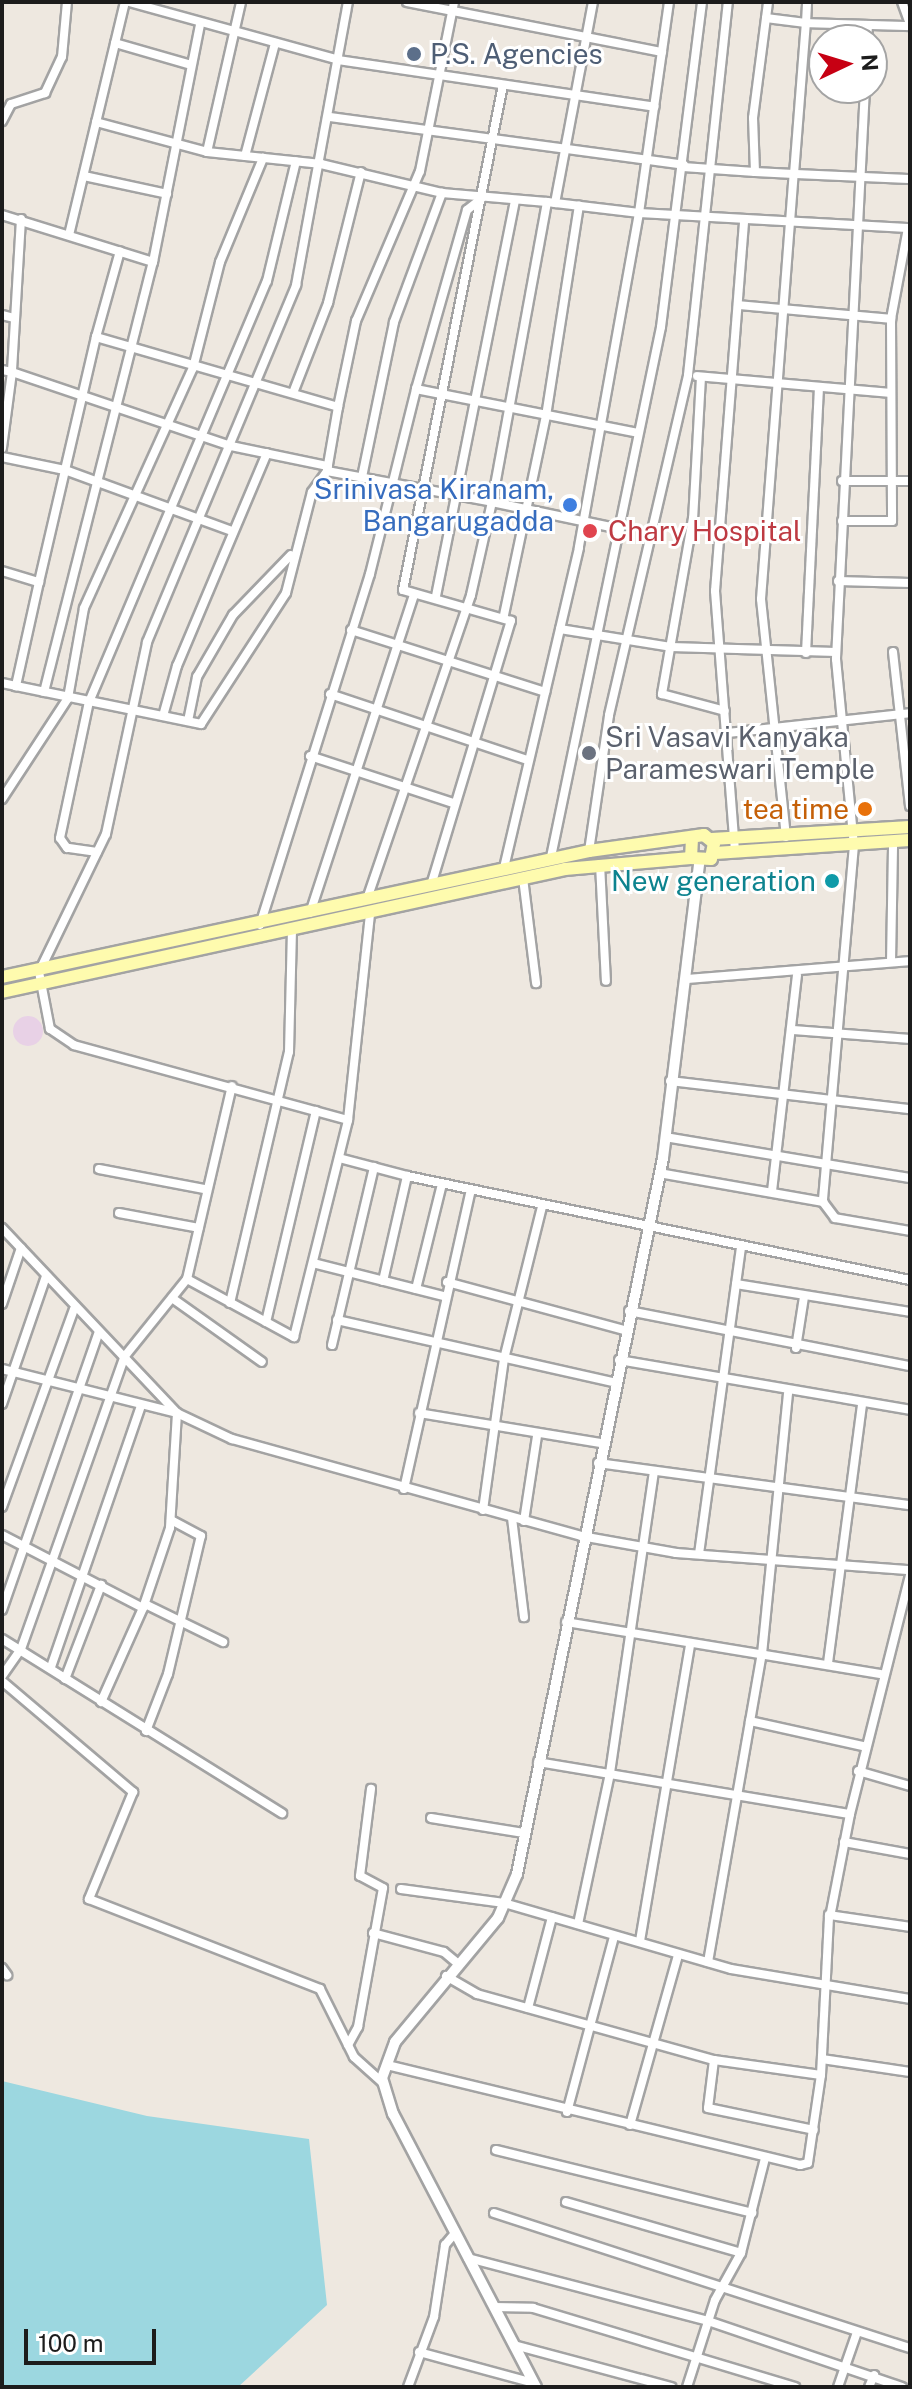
<!DOCTYPE html>
<style>
body{margin:0}
#map{position:relative;width:912px;height:2389px;overflow:hidden;background:#eee8e0;font-family:"Public Sans",sans-serif}
div>[style]{position:absolute}
[style*='--x']{left:calc(var(--x)*1px);top:calc(var(--y)*1px);width:calc(var(--w)*1px);rotate:calc(var(--a)*1deg)}
.industrial>*{inset:0;background:#e8d1e6}
.round{border-radius:50%}
.water>*{inset:0;background:#9cd7e0}
.roads{filter:drop-shadow(2px 0 #a3a3a3) drop-shadow(-2px 0 #a3a3a3) drop-shadow(0 2px #a3a3a3) drop-shadow(0 -2px #a3a3a3)}
.minor>*{height:8px;margin:-4px;padding:0 4px;transform-origin:4px;border-radius:4px;background:#fff}
.tertiary>*{height:10px;margin:-5px;padding:0 5px;transform-origin:5px;border-radius:5px;background:#fff}
.secondary>*{height:12px;margin:-6px;padding:0 6px;transform-origin:6px;border-radius:6px;background:#fefbae}
.dots>*{width:22px;height:22px;translate:-50% -50%;box-sizing:border-box;border:4px solid #fff;border-radius:50%}
span{translate:-50% -50%;white-space:nowrap;text-align:center;line-height:1.15;-webkit-text-stroke:6px #fff;paint-order:stroke}
.service-label{font-size:28px;color:#4e5e75}
.left{translate:0 -50%;text-align:left}
.shop-label{font-size:28px;color:#366cbe}
.right{translate:-100% -50%;text-align:right}
.health-label{font-size:28px;color:#be3a42}
.worship-label{font-size:28px;color:#5b616d}
.food-label{font-size:28px;color:#c56008}
.culture-label{font-size:28px;color:#0d838f}
.frame{position:absolute;inset:0;border:4px solid #1c1c1c;pointer-events:none}
.north{position:absolute;left:808px;top:24px;width:80px;height:80px;box-sizing:border-box;background:#fff;border:2px solid #a4a4a4;border-radius:50%;rotate:86deg;font-size:22px;font-weight:700;line-height:32px;text-align:center;color:#1c1c1c}
.north::after{content:'';display:block;margin:auto;width:28px;height:36px;background:#c70013;clip-path:polygon(50% 0,100% 100%,50% 72%,0 100%)}
.scale{position:absolute;left:24px;top:2329px;width:132px;height:36px;box-sizing:border-box;border:4px solid #1c1c1c;border-top:0;padding-left:10px;font-size:24px;line-height:28px;white-space:nowrap;color:#1c1c1c;-webkit-text-stroke:6px #fff;paint-order:stroke}
</style>
<div id="map">
<div class="industrial">
<i class="round" style="left:13px;top:1016px;width:30px;height:30px"></i>
</div>
<div class="water">
<i style="clip-path:polygon(2px 2081px,147px 2116px,309px 2139px,327px 2305px,238px 2387px,2px 2387px)"></i>
</div>
<div class="roads">
<div class="minor">
<i style="--x:129;--y:2;--w:212;--a:15.4"></i>
<i style="--x:407;--y:2;--w:260;--a:11.1"></i>
<i style="--x:669;--y:2;--w:213;--a:98.1"></i>
<i style="--x:639;--y:213;--w:269;--a:3.2"></i>
<i style="--x:908;--y:228;--w:93;--a:100.6"></i>
<i style="--x:891;--y:319;--w:202;--a:89.7"></i>
<i style="--x:892;--y:521;--w:50;--a:180"></i>
<i style="--x:902;--y:2;--w:23;--a:70"></i>
<i style="--x:766;--y:18;--w:40;--a:7.1"></i>
<i style="--x:806;--y:23;--w:21;--a:-87"></i>
<i style="--x:867;--y:40;--w:14;--a:-86"></i>
<i style="--x:115;--y:43;--w:79;--a:16.1"></i>
<i style="--x:338;--y:60;--w:320;--a:8.4"></i>
<i style="--x:865;--y:88;--w:572;--a:92.91"></i>
<i style="--x:836;--y:659;--w:187;--a:84.5"></i>
<i style="--x:854;--y:845;--w:358;--a:95"></i>
<i style="--x:823;--y:1202;--w:20;--a:53"></i>
<i style="--x:835;--y:1218;--w:76;--a:9.8"></i>
<i style="--x:330;--y:117;--w:357;--a:7.7"></i>
<i style="--x:2;--y:121;--w:19;--a:-62"></i>
<i style="--x:11;--y:104;--w:36;--a:-18"></i>
<i style="--x:45;--y:93;--w:40;--a:-65"></i>
<i style="--x:62;--y:57;--w:55;--a:-84.8"></i>
<i style="--x:96;--y:122;--w:115;--a:15.1"></i>
<i style="--x:207;--y:152;--w:115;--a:6"></i>
<i style="--x:321;--y:164;--w:124;--a:13.5"></i>
<i style="--x:442;--y:193;--w:105;--a:4.9"></i>
<i style="--x:207;--y:152;--w:154;--a:-77.2"></i>
<i style="--x:245;--y:156;--w:117;--a:-75.1"></i>
<i style="--x:683;--y:167;--w:72;--a:4"></i>
<i style="--x:755;--y:172;--w:54;--a:-92.1"></i>
<i style="--x:753;--y:118;--w:117;--a:-82.6"></i>
<i style="--x:755;--y:172;--w:39;--a:3"></i>
<i style="--x:794;--y:174;--w:151;--a:-85.5"></i>
<i style="--x:806;--y:23;--w:104;--a:1.7"></i>
<i style="--x:84;--y:176;--w:85;--a:12.2"></i>
<i style="--x:555;--y:203;--w:205;--a:-79.3"></i>
<i style="--x:2;--y:215;--w:158;--a:17.3"></i>
<i style="--x:21;--y:219;--w:153;--a:93.4"></i>
<i style="--x:12;--y:372;--w:231;--a:18.7"></i>
<i style="--x:231;--y:446;--w:99;--a:11.7"></i>
<i style="--x:69;--y:235;--w:240;--a:-76.5"></i>
<i style="--x:738;--y:305;--w:154;--a:5.2"></i>
<i style="--x:2;--y:315;--w:12;--a:14"></i>
<i style="--x:96;--y:337;--w:89;--a:-74.4"></i>
<i style="--x:2;--y:370;--w:10;--a:11"></i>
<i style="--x:12;--y:372;--w:77;--a:97.5"></i>
<i style="--x:697;--y:376;--w:194;--a:5"></i>
<i style="--x:701;--y:377;--w:141;--a:93.2"></i>
<i style="--x:693;--y:518;--w:179;--a:100"></i>
<i style="--x:662;--y:694;--w:65;--a:15.1"></i>
<i style="--x:416;--y:389;--w:186;--a:-74.1"></i>
<i style="--x:467;--y:210;--w:18;--a:-38"></i>
<i style="--x:293;--y:393;--w:97;--a:-68.7"></i>
<i style="--x:328;--y:303;--w:135;--a:-75.9"></i>
<i style="--x:338;--y:407;--w:88;--a:-78.2"></i>
<i style="--x:356;--y:321;--w:163;--a:-66.9"></i>
<i style="--x:420;--y:171;--w:172;--a:-78.6"></i>
<i style="--x:2;--y:457;--w:64;--a:11.7"></i>
<i style="--x:65;--y:470;--w:137;--a:-76.9"></i>
<i style="--x:96;--y:337;--w:252;--a:16.1"></i>
<i style="--x:338;--y:407;--w:65;--a:99.8"></i>
<i style="--x:327;--y:471;--w:168;--a:10.6"></i>
<i style="--x:492;--y:502;--w:305;--a:-79.6"></i>
<i style="--x:547;--y:202;--w:93;--a:6.8"></i>
<i style="--x:639;--y:213;--w:340;--a:100.2"></i>
<i style="--x:579;--y:548;--w:328;--a:103.2"></i>
<i style="--x:362;--y:477;--w:158;--a:-78.3"></i>
<i style="--x:394;--y:322;--w:138;--a:-69.6"></i>
<i style="--x:842;--y:481;--w:68;--a:0"></i>
<i style="--x:2;--y:571;--w:39;--a:17"></i>
<i style="--x:39;--y:582;--w:107;--a:102.5"></i>
<i style="--x:16;--y:686;--w:189;--a:11.6"></i>
<i style="--x:201;--y:724;--w:156;--a:-57"></i>
<i style="--x:286;--y:593;--w:104;--a:-75.6"></i>
<i style="--x:312;--y:492;--w:26;--a:-54"></i>
<i style="--x:838;--y:581;--w:72;--a:1.6"></i>
<i style="--x:39;--y:582;--w:115;--a:-76.9"></i>
<i style="--x:65;--y:470;--w:178;--a:20.1"></i>
<i style="--x:436;--y:596;--w:402;--a:-78.7"></i>
<i style="--x:504;--y:615;--w:203;--a:-78.1"></i>
<i style="--x:546;--y:416;--w:213;--a:-81.1"></i>
<i style="--x:560;--y:629;--w:112;--a:9.2"></i>
<i style="--x:671;--y:647;--w:165;--a:1.7"></i>
<i style="--x:351;--y:630;--w:204;--a:17.7"></i>
<i style="--x:893;--y:652;--w:155;--a:83.7"></i>
<i style="--x:806;--y:653;--w:266;--a:-87.2"></i>
<i style="--x:2;--y:683;--w:14;--a:12"></i>
<i style="--x:44;--y:692;--w:444;--a:-75.8"></i>
<i style="--x:153;--y:262;--w:243;--a:-78.8"></i>
<i style="--x:330;--y:694;--w:208;--a:18.5"></i>
<i style="--x:163;--y:716;--w:52;--a:-74.4"></i>
<i style="--x:177;--y:666;--w:231;--a:-67.1"></i>
<i style="--x:188;--y:721;--w:45;--a:-78.4"></i>
<i style="--x:197;--y:677;--w:72;--a:-59.9"></i>
<i style="--x:233;--y:615;--w:83;--a:-46"></i>
<i style="--x:727;--y:733;--w:184;--a:-6.2"></i>
<i style="--x:310;--y:756;--w:151;--a:18.2"></i>
<i style="--x:2;--y:799;--w:121;--a:-56.8"></i>
<i style="--x:68;--y:698;--w:91;--a:-79.9"></i>
<i style="--x:84;--y:608;--w:264;--a:-65.6"></i>
<i style="--x:193;--y:368;--w:109;--a:-75.7"></i>
<i style="--x:220;--y:262;--w:113;--a:-67.5"></i>
<i style="--x:786;--y:837;--w:239;--a:-96"></i>
<i style="--x:761;--y:599;--w:426;--a:-85.6"></i>
<i style="--x:794;--y:174;--w:116;--a:2.5"></i>
<i style="--x:589;--y:851;--w:137;--a:-81.6"></i>
<i style="--x:609;--y:715;--w:349;--a:-76.9"></i>
<i style="--x:688;--y:375;--w:375;--a:-83.9"></i>
<i style="--x:735;--y:851;--w:261;--a:-94.4"></i>
<i style="--x:715;--y:591;--w:370;--a:-85.5"></i>
<i style="--x:97;--y:852;--w:30;--a:-172"></i>
<i style="--x:67;--y:848;--w:12;--a:-125"></i>
<i style="--x:60;--y:838;--w:139;--a:-78"></i>
<i style="--x:89;--y:702;--w:457;--a:-67.1"></i>
<i style="--x:267;--y:281;--w:123;--a:-76.4"></i>
<i style="--x:551;--y:857;--w:541;--a:-78.27"></i>
<i style="--x:661;--y:327;--w:328;--a:-82.8"></i>
<i style="--x:600;--y:864;--w:117;--a:87.1"></i>
<i style="--x:523;--y:878;--w:106;--a:82.9"></i>
<i style="--x:432;--y:882;--w:273;--a:-73.2"></i>
<i style="--x:511;--y:621;--w:112;--a:-164"></i>
<i style="--x:403;--y:590;--w:515;--a:-78.8"></i>
<i style="--x:367;--y:899;--w:321;--a:-71.1"></i>
<i style="--x:471;--y:595;--w:95;--a:-77.3"></i>
<i style="--x:492;--y:502;--w:131;--a:11.9"></i>
<i style="--x:310;--y:913;--w:335;--a:-71.9"></i>
<i style="--x:260;--y:925;--w:368;--a:-72.6"></i>
<i style="--x:370;--y:574;--w:191;--a:-76"></i>
<i style="--x:416;--y:389;--w:226;--a:11.2"></i>
<i style="--x:891;--y:962;--w:120;--a:-89"></i>
<i style="--x:688;--y:979;--w:223;--a:-4.6"></i>
<i style="--x:794;--y:1030;--w:116;--a:4.4"></i>
<i style="--x:670;--y:1081;--w:242;--a:6.7"></i>
<i style="--x:348;--y:1120;--w:284;--a:-164.7"></i>
<i style="--x:74;--y:1045;--w:29;--a:-146"></i>
<i style="--x:50;--y:1029;--w:58;--a:-100.9"></i>
<i style="--x:39;--y:972;--w:153;--a:-64.1"></i>
<i style="--x:106;--y:834;--w:196;--a:-77.9"></i>
<i style="--x:147;--y:642;--w:387;--a:-67.3"></i>
<i style="--x:296;--y:285;--w:288;--a:-79.6"></i>
<i style="--x:665;--y:1137;--w:248;--a:9.5"></i>
<i style="--x:339;--y:1158;--w:70;--a:14.8"></i>
<i style="--x:99;--y:1169;--w:107;--a:10.8"></i>
<i style="--x:659;--y:1173;--w:167;--a:10"></i>
<i style="--x:772;--y:1191;--w:217;--a:-83.4"></i>
<i style="--x:119;--y:1213;--w:81;--a:10.6"></i>
<i style="--x:2;--y:1228;--w:255;--a:46.6"></i>
<i style="--x:177;--y:1413;--w:61;--a:25.3"></i>
<i style="--x:232;--y:1439;--w:362;--a:15.5"></i>
<i style="--x:581;--y:1536;--w:97;--a:10.1"></i>
<i style="--x:676;--y:1553;--w:235;--a:4.2"></i>
<i style="--x:313;--y:1263;--w:134;--a:14.2"></i>
<i style="--x:187;--y:1279;--w:122;--a:28.5"></i>
<i style="--x:294;--y:1337;--w:224;--a:-76"></i>
<i style="--x:348;--y:1120;--w:208;--a:-83.9"></i>
<i style="--x:383;--y:1281;--w:108;--a:-77.1"></i>
<i style="--x:407;--y:1176;--w:514;--a:11.68"></i>
<i style="--x:447;--y:1282;--w:183;--a:15.2"></i>
<i style="--x:736;--y:1284;--w:176;--a:9.1"></i>
<i style="--x:416;--y:1289;--w:108;--a:-76.1"></i>
<i style="--x:172;--y:1298;--w:110;--a:35.4"></i>
<i style="--x:230;--y:1303;--w:258;--a:-76.8"></i>
<i style="--x:289;--y:1052;--w:119;--a:-88.6"></i>
<i style="--x:2;--y:1304;--w:59;--a:-71.3"></i>
<i style="--x:629;--y:1311;--w:286;--a:11.1"></i>
<i style="--x:337;--y:1320;--w:283;--a:12.7"></i>
<i style="--x:266;--y:1322;--w:217;--a:-76.7"></i>
<i style="--x:332;--y:1345;--w:183;--a:-76.7"></i>
<i style="--x:796;--y:1348;--w:52;--a:-81.1"></i>
<i style="--x:619;--y:1360;--w:295;--a:9.7"></i>
<i style="--x:2;--y:1369;--w:180;--a:14.1"></i>
<i style="--x:177;--y:1413;--w:115;--a:93.5"></i>
<i style="--x:170;--y:1528;--w:84;--a:108.6"></i>
<i style="--x:143;--y:1608;--w:159;--a:-152.6"></i>
<i style="--x:2;--y:1404;--w:135;--a:-71"></i>
<i style="--x:419;--y:1413;--w:183;--a:9.4"></i>
<i style="--x:598;--y:1463;--w:315;--a:7.7"></i>
<i style="--x:404;--y:1489;--w:306;--a:-77.4"></i>
<i style="--x:2;--y:1507;--w:211;--a:-70"></i>
<i style="--x:483;--y:1510;--w:152;--a:-82.1"></i>
<i style="--x:504;--y:1359;--w:157;--a:-76"></i>
<i style="--x:512;--y:1518;--w:100;--a:83.1"></i>
<i style="--x:524;--y:1521;--w:86;--a:-81.3"></i>
<i style="--x:699;--y:1554;--w:309;--a:-82.2"></i>
<i style="--x:145;--y:1604;--w:87;--a:26"></i>
<i style="--x:2;--y:1610;--w:294;--a:-70.8"></i>
<i style="--x:566;--y:1622;--w:319;--a:9.4"></i>
<i style="--x:2;--y:1639;--w:330;--a:31.9"></i>
<i style="--x:828;--y:1663;--w:262;--a:-82.5"></i>
<i style="--x:51;--y:1667;--w:274;--a:-71"></i>
<i style="--x:2;--y:1676;--w:33;--a:-55"></i>
<i style="--x:21;--y:1649;--w:311;--a:-70.5"></i>
<i style="--x:125;--y:1356;--w:99;--a:-51.2"></i>
<i style="--x:187;--y:1279;--w:198;--a:-76.9"></i>
<i style="--x:65;--y:1679;--w:101;--a:-69"></i>
<i style="--x:2;--y:1681;--w:172;--a:40.3"></i>
<i style="--x:133;--y:1792;--w:116;--a:112.4"></i>
<i style="--x:89;--y:1899;--w:248;--a:21.3"></i>
<i style="--x:320;--y:1989;--w:76;--a:63.4"></i>
<i style="--x:354;--y:2057;--w:39;--a:42"></i>
<i style="--x:101;--y:1702;--w:103;--a:-65.9"></i>
<i style="--x:750;--y:1721;--w:116;--a:12.5"></i>
<i style="--x:146;--y:1731;--w:61;--a:-68.9"></i>
<i style="--x:168;--y:1674;--w:142;--a:-76.6"></i>
<i style="--x:201;--y:1536;--w:34;--a:-152"></i>
<i style="--x:538;--y:1762;--w:316;--a:9.5"></i>
<i style="--x:850;--y:1814;--w:246;--a:-75.9"></i>
<i style="--x:858;--y:1771;--w:54;--a:16.1"></i>
<i style="--x:431;--y:1818;--w:94;--a:9.2"></i>
<i style="--x:844;--y:1842;--w:67;--a:10.3"></i>
<i style="--x:401;--y:1889;--w:104;--a:7.7"></i>
<i style="--x:504;--y:1903;--w:236;--a:16.2"></i>
<i style="--x:731;--y:1969;--w:181;--a:9.5"></i>
<i style="--x:831;--y:1912;--w:100;--a:-79"></i>
<i style="--x:578;--y:1924;--w:154;--a:-78"></i>
<i style="--x:610;--y:1773;--w:303;--a:-81.7"></i>
<i style="--x:373;--y:1933;--w:73;--a:15"></i>
<i style="--x:444;--y:1952;--w:17;--a:40"></i>
<i style="--x:640;--y:1941;--w:301;--a:-80.4"></i>
<i style="--x:708;--y:1962;--w:313;--a:-80.1"></i>
<i style="--x:762;--y:1654;--w:262;--a:-84.3"></i>
<i style="--x:2;--y:1968;--w:9;--a:54"></i>
<i style="--x:446;--y:1976;--w:36;--a:30"></i>
<i style="--x:477;--y:1994;--w:246;--a:15.6"></i>
<i style="--x:714;--y:2060;--w:108;--a:8"></i>
<i style="--x:528;--y:2008;--w:94;--a:-75.2"></i>
<i style="--x:348;--y:2045;--w:21;--a:-61"></i>
<i style="--x:358;--y:2027;--w:141;--a:-79.8"></i>
<i style="--x:383;--y:1888;--w:26;--a:-152"></i>
<i style="--x:360;--y:1876;--w:88;--a:-82.8"></i>
<i style="--x:822;--y:2059;--w:89;--a:8.4"></i>
<i style="--x:714;--y:2060;--w:48;--a:97.1"></i>
<i style="--x:708;--y:2108;--w:108;--a:11.7"></i>
<i style="--x:387;--y:2065;--w:425;--a:13.6"></i>
<i style="--x:800;--y:2165;--w:8;--a:-14"></i>
<i style="--x:808;--y:2163;--w:89;--a:-81.6"></i>
<i style="--x:821;--y:2075;--w:160;--a:-87.1"></i>
<i style="--x:829;--y:1915;--w:82;--a:8.4"></i>
<i style="--x:567;--y:2112;--w:181;--a:-75"></i>
<i style="--x:630;--y:2125;--w:177;--a:-74.2"></i>
<i style="--x:496;--y:2150;--w:264;--a:13.8"></i>
<i style="--x:566;--y:2202;--w:182;--a:16.2"></i>
<i style="--x:494;--y:2213;--w:437;--a:18"></i>
<i style="--x:468;--y:2258;--w:248;--a:14.7"></i>
<i style="--x:708;--y:2321;--w:205;--a:18.8"></i>
<i style="--x:494;--y:2307;--w:39;--a:1"></i>
<i style="--x:533;--y:2308;--w:274;--a:16.8"></i>
<i style="--x:514;--y:2345;--w:163;--a:15"></i>
<i style="--x:419;--y:2352;--w:119;--a:15.1"></i>
<i style="--x:408;--y:2387;--w:75;--a:-69.6"></i>
<i style="--x:434;--y:2317;--w:73;--a:-81.3"></i>
<i style="--x:445;--y:2245;--w:16;--a:-50"></i>
<i style="--x:687;--y:2387;--w:91;--a:-72.2"></i>
<i style="--x:715;--y:2300;--w:54;--a:-61"></i>
<i style="--x:741;--y:2253;--w:98;--a:-75.8"></i>
<i style="--x:838;--y:2387;--w:58;--a:-70.9"></i>
<i style="--x:869;--y:2387;--w:13;--a:-67"></i>
</div>
<div class="tertiary">
<i style="--x:536;--y:2387;--w:308;--a:-117.6"></i>
<i style="--x:393;--y:2114;--w:38;--a:-107"></i>
<i style="--x:382;--y:2078;--w:38;--a:-70"></i>
<i style="--x:395;--y:2042;--w:161;--a:-50.3"></i>
<i style="--x:498;--y:1918;--w:48;--a:-66.6"></i>
<i style="--x:517;--y:1874;--w:731;--a:-78.47"></i>
<i style="--x:663;--y:1158;--w:297;--a:-83"></i>
</div>
<div class="secondary">
<i style="--x:712;--y:839;--w:198;--a:-3.5"></i>
<i style="--x:715;--y:853;--w:195;--a:-3.8"></i>
<i style="--x:2;--y:977;--w:600;--a:-12.11"></i>
<i style="--x:589;--y:851;--w:116;--a:-7.9"></i>
<i style="--x:704;--y:835;--w:13;--a:39"></i>
<i style="--x:714;--y:843;--w:16;--a:101"></i>
<i style="--x:711;--y:859;--w:20;--a:-177"></i>
<i style="--x:691;--y:858;--w:20;--a:-87"></i>
<i style="--x:2;--y:992;--w:576;--a:-12.32"></i>
<i style="--x:565;--y:869;--w:126;--a:-5"></i>
</div>
</div>
<div class="dots">
<i style="left:414px;top:54px;background:#5c6f8a"></i>
<i style="left:570px;top:505px;background:#3f7fe0"></i>
<i style="left:590px;top:531px;background:#e0444e"></i>
<i style="left:589px;top:753px;background:#6b7280"></i>
<i style="left:865px;top:809px;background:#e8710a"></i>
<i style="left:832px;top:881px;background:#0f9aa8"></i>
</div>
<div class="service-label">
<span class="left" style="left:430px;top:54px">P.S. Agencies</span>
</div>
<div class="shop-label">
<span class="right" style="left:554px;top:505px">Srinivasa Kiranam,<br>Bangarugadda</span>
</div>
<div class="health-label">
<span class="left" style="left:608px;top:531px">Chary Hospital</span>
</div>
<div class="worship-label">
<span class="left" style="left:605px;top:753px">Sri Vasavi Kanyaka<br>Parameswari Temple</span>
</div>
<div class="food-label">
<span class="right" style="left:849px;top:809px">tea time</span>
</div>
<div class="culture-label">
<span class="right" style="left:816px;top:881px">New generation</span>
</div>
<div class="frame"></div>
<div class="north">N</div>
<div class="scale">100 m</div>
</div>
